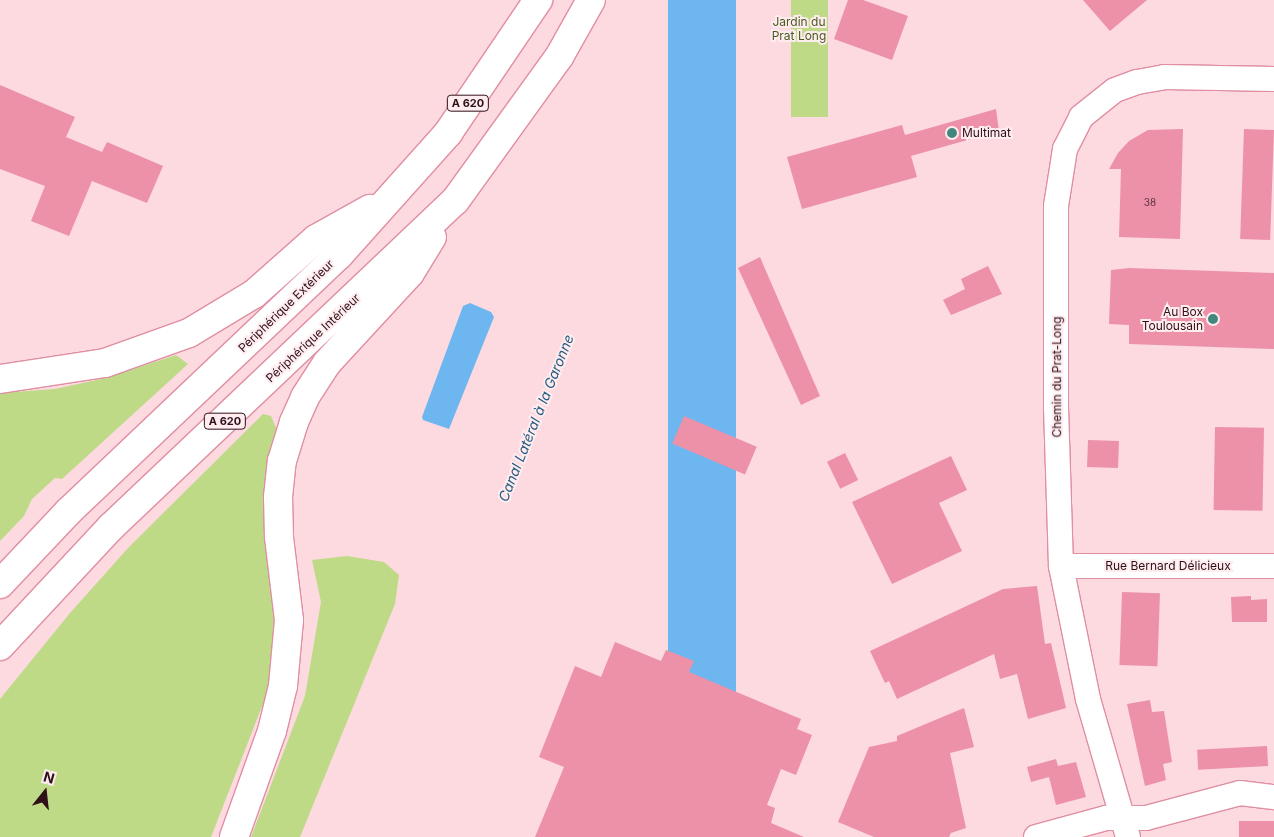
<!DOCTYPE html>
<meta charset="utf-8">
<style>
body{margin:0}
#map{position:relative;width:1274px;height:837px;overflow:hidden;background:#fdd9e0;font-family:Inter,sans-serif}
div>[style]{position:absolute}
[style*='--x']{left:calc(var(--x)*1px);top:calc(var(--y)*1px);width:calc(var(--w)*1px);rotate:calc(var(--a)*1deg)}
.green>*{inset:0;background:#beda87;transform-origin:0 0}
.water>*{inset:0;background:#6db6f0;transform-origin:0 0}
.building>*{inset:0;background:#ec91a8;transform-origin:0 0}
.roads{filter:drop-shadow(1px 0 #e08ea2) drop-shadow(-1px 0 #e08ea2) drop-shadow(0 1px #e08ea2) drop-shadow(0 -1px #e08ea2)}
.minor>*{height:24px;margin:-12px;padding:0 12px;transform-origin:12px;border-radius:12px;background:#fff}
.motorway>*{height:28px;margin:-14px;padding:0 14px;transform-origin:14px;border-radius:14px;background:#fff}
.dots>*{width:14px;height:14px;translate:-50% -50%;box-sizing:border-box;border:2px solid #feecef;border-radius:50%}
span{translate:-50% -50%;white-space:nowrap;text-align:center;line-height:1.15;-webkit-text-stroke:4px #feecef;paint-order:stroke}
.number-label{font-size:10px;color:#5e303d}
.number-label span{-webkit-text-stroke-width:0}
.shield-label span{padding:1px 4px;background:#feecef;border:1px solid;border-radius:4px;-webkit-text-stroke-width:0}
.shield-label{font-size:11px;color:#2f1019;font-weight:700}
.park-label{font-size:12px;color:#4a5c22}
.poi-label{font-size:12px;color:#2f1019}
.left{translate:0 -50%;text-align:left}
.right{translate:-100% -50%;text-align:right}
.street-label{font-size:12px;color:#2f1019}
.water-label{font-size:14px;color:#265b82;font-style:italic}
.north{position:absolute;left:20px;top:767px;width:50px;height:50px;-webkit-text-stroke:4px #feecef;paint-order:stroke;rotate:16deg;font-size:14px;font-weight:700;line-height:20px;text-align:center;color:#2f1019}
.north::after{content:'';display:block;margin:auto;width:18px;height:22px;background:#2f1019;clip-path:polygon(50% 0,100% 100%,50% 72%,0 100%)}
</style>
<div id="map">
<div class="green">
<i style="left:791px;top:0;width:37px;height:117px"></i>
<i style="clip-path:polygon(176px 355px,188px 364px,62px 479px,55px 478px,32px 499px,24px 516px,0 541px,0 393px,55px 389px,106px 378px)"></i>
<i style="clip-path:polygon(263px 414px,271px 416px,279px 435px,276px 613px,271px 674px,268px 691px,211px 837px,0 837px,0 699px,70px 613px,129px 547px)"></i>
<i style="clip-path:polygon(347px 556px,384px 562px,399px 575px,395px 604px,300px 837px,251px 837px,305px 696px,321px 602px,312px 560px)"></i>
</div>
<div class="water">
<i style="left:668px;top:0;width:68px;height:900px"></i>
<i style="clip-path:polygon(470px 303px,491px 312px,494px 317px,449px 429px,423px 420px,422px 417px,463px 306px)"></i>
</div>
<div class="building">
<i style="clip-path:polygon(848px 0,863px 0,908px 16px,892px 60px,834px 39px)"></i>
<i style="clip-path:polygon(1083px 0,1147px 0,1110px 31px)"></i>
<i style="clip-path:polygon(0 85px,75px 117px,66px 137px,102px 152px,107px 142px,163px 166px,147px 203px,92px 181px,69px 236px,31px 221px,45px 186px,0 169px)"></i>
<i style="clip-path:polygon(996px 109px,999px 131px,911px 156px,917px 177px,802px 209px,787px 157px,902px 125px,905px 135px)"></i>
<i style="clip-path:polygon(1183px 129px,1180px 239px,1119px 237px,1121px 169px,1109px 169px,1118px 153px,1129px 141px,1148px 130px)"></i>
<i style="left:1244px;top:129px;width:30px;height:110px;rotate:2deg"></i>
<i style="clip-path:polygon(760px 257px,820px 396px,801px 405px,738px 268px)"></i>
<i style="clip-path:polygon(988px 266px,1002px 294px,951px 315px,943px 300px,965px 289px,961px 279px)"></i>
<i style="clip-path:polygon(1129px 268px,1274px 273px,1274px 349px,1129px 344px,1129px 325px,1109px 324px,1111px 270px)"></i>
<i style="left:684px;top:416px;width:79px;height:30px;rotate:23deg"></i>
<i style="left:1215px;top:427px;width:49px;height:83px;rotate:1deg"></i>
<i style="left:1088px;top:440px;width:31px;height:27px;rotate:2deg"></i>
<i style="left:845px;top:453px;width:30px;height:20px;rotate:64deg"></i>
<i style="clip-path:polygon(951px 456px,967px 490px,939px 503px,962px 551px,892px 584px,852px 502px)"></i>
<i style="clip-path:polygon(1037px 586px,1045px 644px,1051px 643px,1066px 708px,1028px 719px,1017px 674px,1000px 679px,994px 654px,897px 699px,889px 681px,885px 683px,870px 651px,1003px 589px)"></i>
<i style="left:1122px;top:592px;width:38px;height:73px;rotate:2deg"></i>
<i style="clip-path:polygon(1251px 596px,1251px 600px,1267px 599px,1267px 622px,1232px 622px,1231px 597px)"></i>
<i style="clip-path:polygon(615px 642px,661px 661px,666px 650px,694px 661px,689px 672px,801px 719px,797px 729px,812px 735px,796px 775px,781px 769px,767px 805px,775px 808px,771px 823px,804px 837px,535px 837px,564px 767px,539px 757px,575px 666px,601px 677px)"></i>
<i style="clip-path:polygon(1150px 700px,1152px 712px,1164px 711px,1172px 762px,1163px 764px,1166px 780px,1145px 786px,1127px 704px)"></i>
<i style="clip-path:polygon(964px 708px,974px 747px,950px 753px,966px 828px,951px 833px,949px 837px,874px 837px,838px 822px,869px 747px,897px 741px,897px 736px)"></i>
<i style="left:1267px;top:746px;width:20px;height:70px;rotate:87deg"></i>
<i style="clip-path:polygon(1056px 759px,1058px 766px,1076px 762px,1086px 797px,1056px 805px,1049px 777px,1031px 782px,1027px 767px)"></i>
<i style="left:1274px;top:821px;width:16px;height:35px;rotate:90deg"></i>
</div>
<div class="roads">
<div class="minor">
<i style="--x:1061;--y:566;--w:213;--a:0"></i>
<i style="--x:1036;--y:837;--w:73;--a:-15.2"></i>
<i style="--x:1106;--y:818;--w:40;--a:0"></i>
<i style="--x:1146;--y:818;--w:97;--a:-14.9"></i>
<i style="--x:1240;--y:793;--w:34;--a:7"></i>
<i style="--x:1128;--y:837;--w:144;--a:-106.2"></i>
<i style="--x:1088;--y:699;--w:136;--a:-101.5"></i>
<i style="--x:1061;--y:566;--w:159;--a:-91.8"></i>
<i style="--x:1056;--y:407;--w:201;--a:-90"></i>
<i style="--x:1056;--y:206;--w:58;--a:-81"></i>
<i style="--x:1065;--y:149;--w:36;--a:-63"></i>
<i style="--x:1081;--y:117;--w:43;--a:-38.5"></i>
<i style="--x:1115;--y:90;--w:23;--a:-20"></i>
<i style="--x:1137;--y:82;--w:27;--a:-10"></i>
<i style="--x:1164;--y:77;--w:110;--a:1"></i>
</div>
<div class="motorway">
<i style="--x:0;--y:379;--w:106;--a:-8.7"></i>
<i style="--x:105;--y:363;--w:89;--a:-19.7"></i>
<i style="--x:189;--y:333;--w:76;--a:-31"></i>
<i style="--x:254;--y:294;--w:83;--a:-41.6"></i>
<i style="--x:316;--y:239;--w:62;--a:-29.1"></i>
<i style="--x:0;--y:584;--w:100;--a:-46.6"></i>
<i style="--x:69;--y:511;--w:372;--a:-43.5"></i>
<i style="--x:339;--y:255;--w:164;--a:-48.2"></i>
<i style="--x:448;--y:133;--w:161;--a:-55.9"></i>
<i style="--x:0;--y:646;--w:163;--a:-47"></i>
<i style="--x:111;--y:527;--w:474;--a:-43.5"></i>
<i style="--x:455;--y:201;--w:178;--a:-54.2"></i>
<i style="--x:559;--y:57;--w:65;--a:-60.7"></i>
<i style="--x:234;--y:837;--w:113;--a:-70.3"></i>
<i style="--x:272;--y:731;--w:46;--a:-76.3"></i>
<i style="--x:283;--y:686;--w:66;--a:-84.8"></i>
<i style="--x:289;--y:620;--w:84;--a:-96.9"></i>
<i style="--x:279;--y:537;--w:40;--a:-91.4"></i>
<i style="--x:278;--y:497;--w:36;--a:-84"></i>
<i style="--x:282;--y:461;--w:41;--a:-72.9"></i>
<i style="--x:294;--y:422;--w:27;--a:-66"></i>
<i style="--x:305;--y:397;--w:40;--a:-57.1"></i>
<i style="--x:327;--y:363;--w:122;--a:-47.3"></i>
<i style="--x:410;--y:273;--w:42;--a:-58.6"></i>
</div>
</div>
<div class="dots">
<i style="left:952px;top:133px;background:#42877e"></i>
<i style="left:1213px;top:319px;background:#42877e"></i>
</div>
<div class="number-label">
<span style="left:1150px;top:203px">38</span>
</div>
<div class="shield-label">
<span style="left:468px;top:103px">A 620</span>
<span style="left:225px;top:421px">A 620</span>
</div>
<div class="park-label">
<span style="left:799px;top:29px">Jardin du<br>Prat Long</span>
</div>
<div class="poi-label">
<span class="left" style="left:962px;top:133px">Multimat</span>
<span class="right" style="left:1203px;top:319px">Au Box<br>Toulousain</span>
</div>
<div class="street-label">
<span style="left:286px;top:306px;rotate:-44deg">Périphérique Extérieur</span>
<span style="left:313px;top:338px;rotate:-43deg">Périphérique Intérieur</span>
<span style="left:1057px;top:377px;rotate:-90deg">Chemin du Prat-Long</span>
<span style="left:1168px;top:566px">Rue Bernard Délicieux</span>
</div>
<div class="water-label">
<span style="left:536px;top:418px;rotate:-68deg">Canal Latéral à la Garonne</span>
</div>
<div class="north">N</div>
</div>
